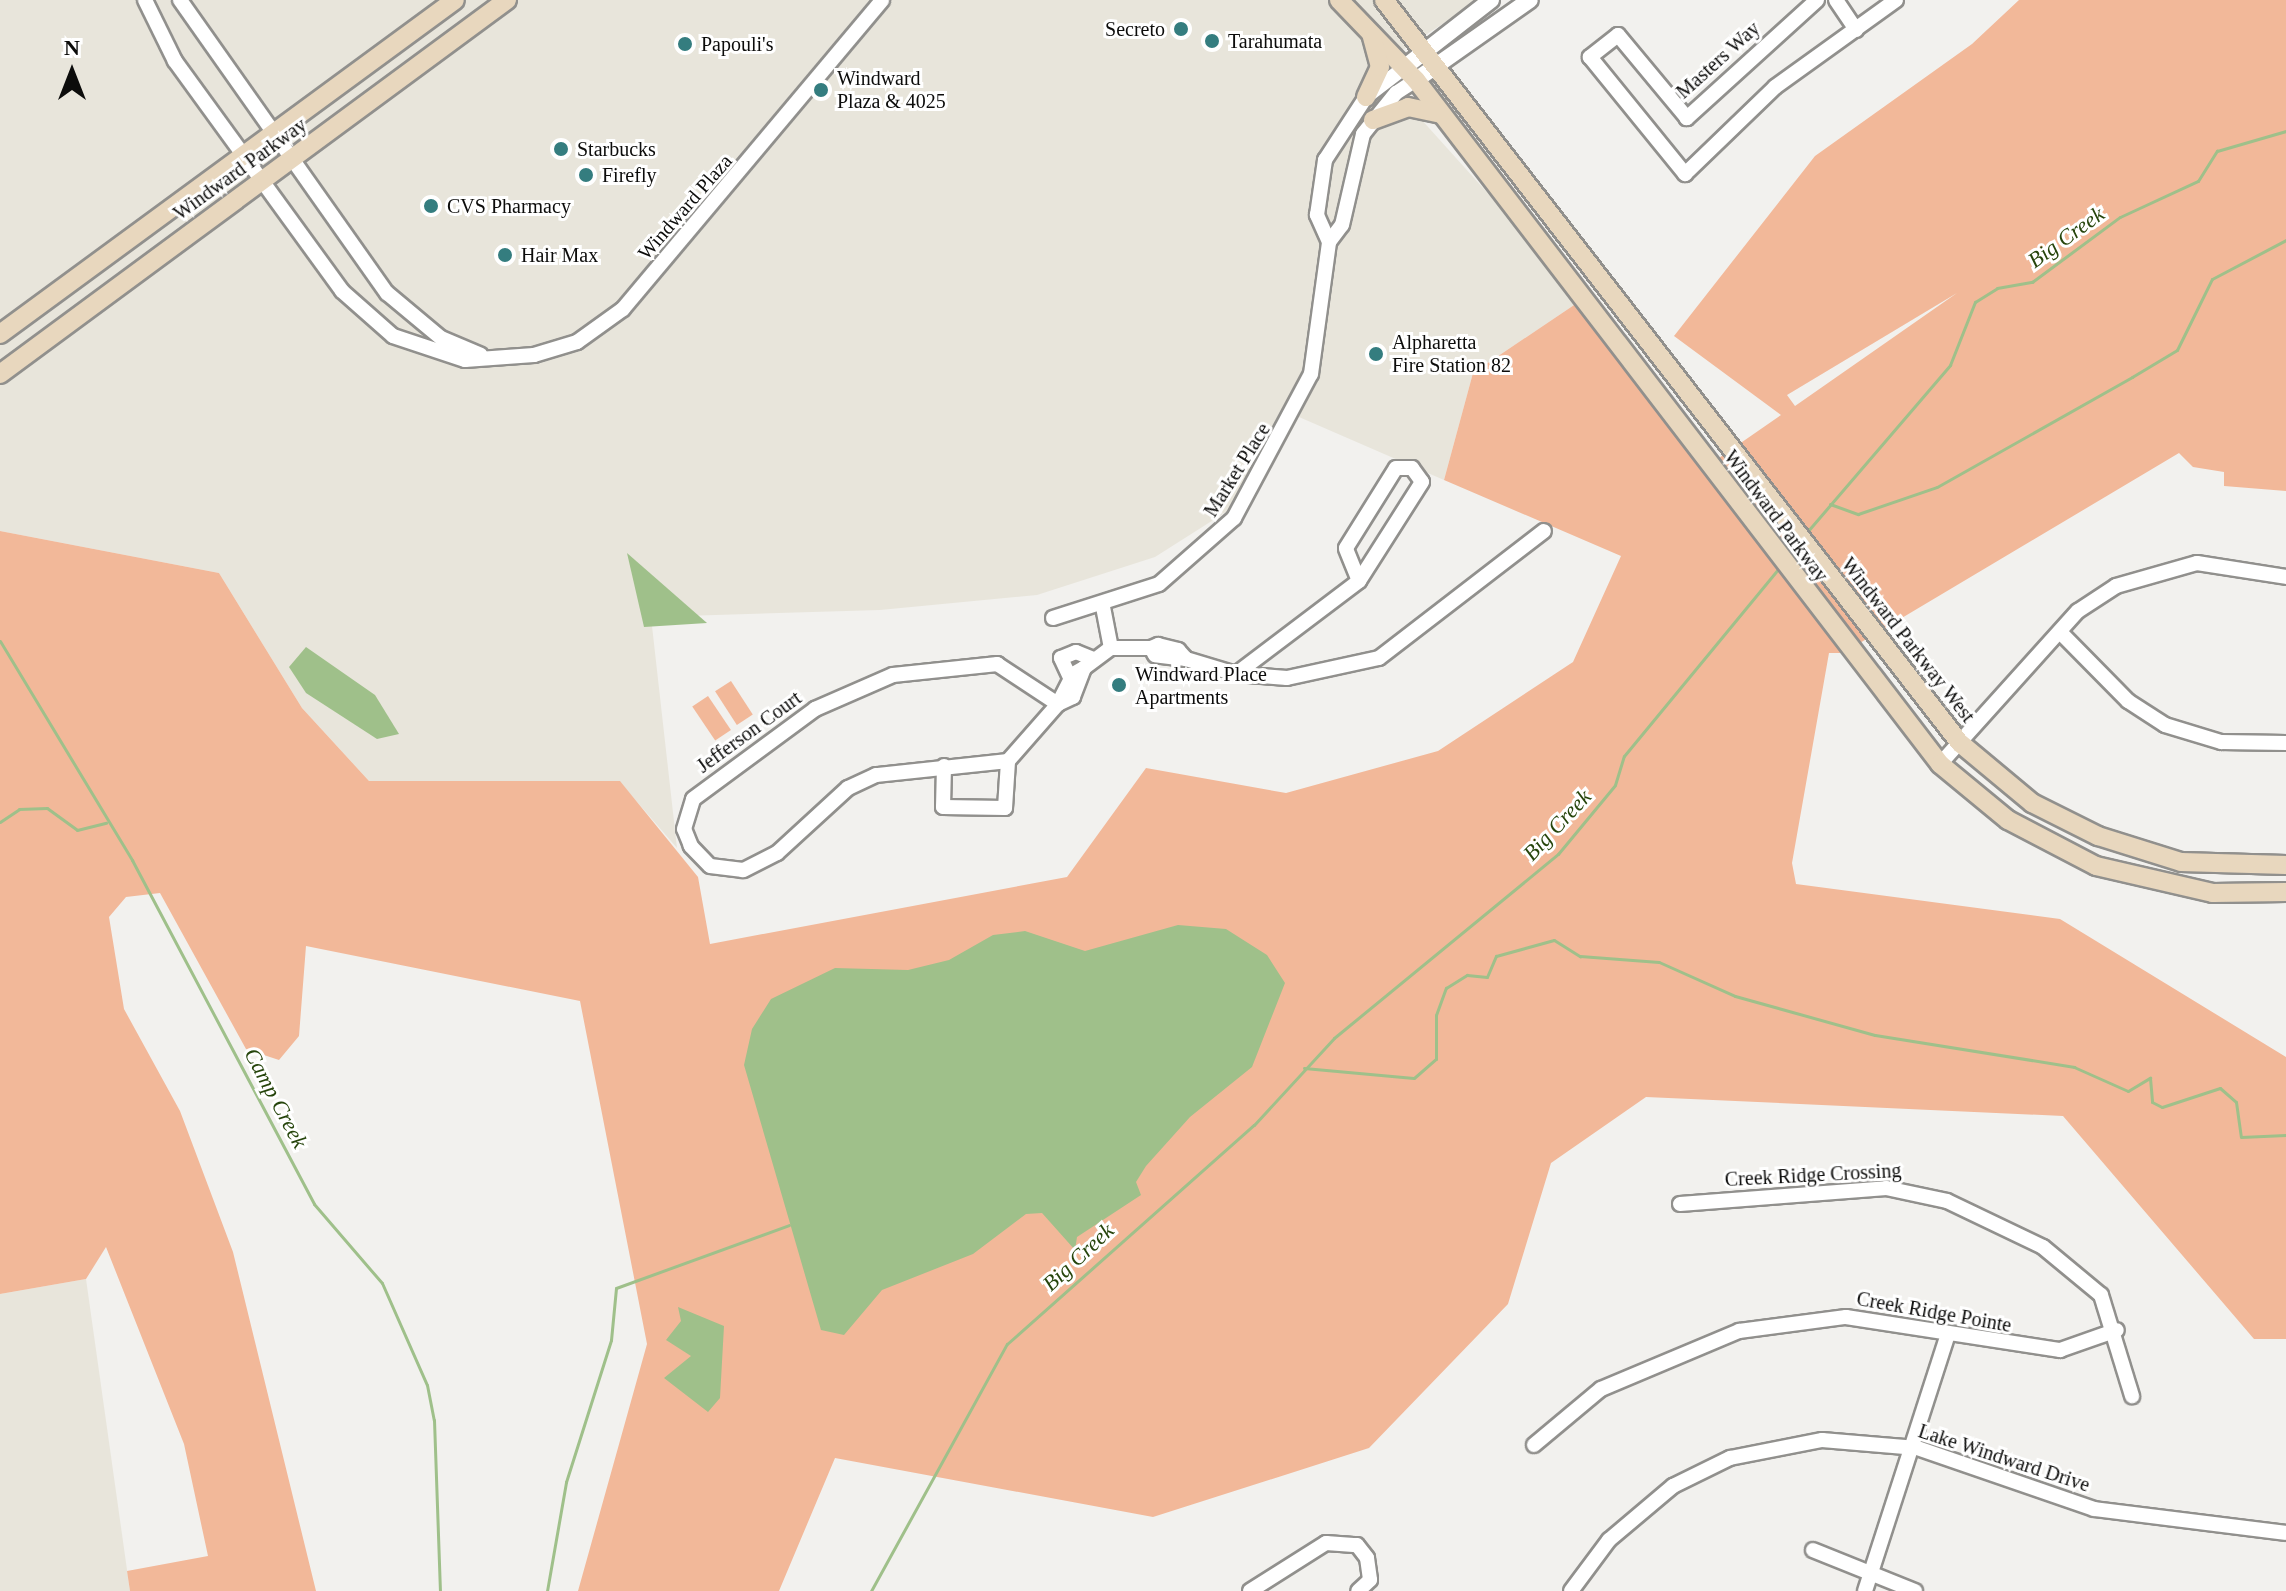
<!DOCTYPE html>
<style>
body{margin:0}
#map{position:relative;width:2286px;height:1591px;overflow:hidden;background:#f2f1ee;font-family:Georgia,serif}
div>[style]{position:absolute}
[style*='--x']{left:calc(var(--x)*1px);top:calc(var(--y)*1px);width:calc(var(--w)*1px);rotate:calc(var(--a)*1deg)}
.built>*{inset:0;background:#e8e5db}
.green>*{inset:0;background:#f2b899;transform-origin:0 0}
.water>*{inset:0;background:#9fc08a}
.stream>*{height:3px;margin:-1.5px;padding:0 1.5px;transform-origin:1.5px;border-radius:1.5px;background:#9fc08a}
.roads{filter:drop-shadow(2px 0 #91908d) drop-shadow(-2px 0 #91908d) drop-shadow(0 2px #91908d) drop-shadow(0 -2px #91908d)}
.minor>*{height:14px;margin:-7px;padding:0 7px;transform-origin:7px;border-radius:7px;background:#fff}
.tertiary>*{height:16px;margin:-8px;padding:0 8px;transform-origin:8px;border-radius:8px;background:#fff}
.secondary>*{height:18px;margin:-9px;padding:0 9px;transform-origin:9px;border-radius:9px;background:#e8d7be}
.dots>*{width:22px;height:22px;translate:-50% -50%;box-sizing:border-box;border:4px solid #fff;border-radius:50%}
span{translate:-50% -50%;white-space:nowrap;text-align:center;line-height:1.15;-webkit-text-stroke:6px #fff;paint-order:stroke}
.poi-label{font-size:20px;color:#0c0c0b}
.right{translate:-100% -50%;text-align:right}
.left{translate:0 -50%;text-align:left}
.street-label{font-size:20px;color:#0c0c0b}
.water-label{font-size:22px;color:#26450c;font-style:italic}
.north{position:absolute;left:32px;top:32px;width:80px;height:80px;-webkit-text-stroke:6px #fff;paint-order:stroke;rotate:0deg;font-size:22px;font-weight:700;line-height:32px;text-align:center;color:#0c0c0b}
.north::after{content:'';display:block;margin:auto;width:28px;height:36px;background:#0c0c0b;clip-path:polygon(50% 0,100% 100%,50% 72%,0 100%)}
</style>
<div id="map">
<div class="built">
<i style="clip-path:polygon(0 0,1479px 0,1375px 68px,1583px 299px,1473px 373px,1444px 480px,1299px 417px,1259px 491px,1155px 557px,1037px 595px,880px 610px,651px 617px,677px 848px,619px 781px,369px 781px,302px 708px,219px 573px,0 531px)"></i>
<i style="clip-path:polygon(86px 1279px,130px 1591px,0 1591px,0 1294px)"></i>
</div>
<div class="green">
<i style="clip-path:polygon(evenodd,2019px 0,2286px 0,2286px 491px,2224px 486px,2224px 472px,2193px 467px,2179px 453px,1843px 653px,1829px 653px,1792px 863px,1796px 884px,2060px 919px,2286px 1057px,2286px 1339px,2254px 1339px,2063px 1116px,1646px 1097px,1551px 1163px,1508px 1304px,1369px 1448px,1153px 1517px,835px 1458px,779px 1591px,578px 1591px,647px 1344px,580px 1001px,306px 946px,299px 1036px,279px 1060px,246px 1049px,160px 893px,126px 897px,109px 917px,124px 1009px,180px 1111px,233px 1252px,316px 1591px,130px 1591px,127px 1571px,208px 1556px,184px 1444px,106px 1247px,86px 1279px,0 1294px,0 531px,219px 573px,302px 708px,369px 781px,620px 781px,698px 877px,710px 944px,1067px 877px,1146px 768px,1286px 793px,1438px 751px,1573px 662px,1621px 556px,1444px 480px,1473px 373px,1583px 299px,1706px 467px,1781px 415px,1674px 336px,1815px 156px,1972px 44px,2019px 0,1957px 293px,1795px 406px,1787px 395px,1957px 293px)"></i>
<i style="left:731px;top:681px;width:40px;height:19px;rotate:57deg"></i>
<i style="left:708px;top:696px;width:41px;height:19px;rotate:56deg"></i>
</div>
<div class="water">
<i style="clip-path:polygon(627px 553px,707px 623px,644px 627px)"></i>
<i style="clip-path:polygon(306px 647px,375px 695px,399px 734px,377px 739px,306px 693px,289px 667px)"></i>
<i style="clip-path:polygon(1178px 925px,1226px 929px,1267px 955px,1285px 983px,1252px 1067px,1190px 1117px,1146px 1166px,1136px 1182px,1141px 1195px,1077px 1237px,1075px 1250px,1042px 1213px,1026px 1214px,973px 1254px,882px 1290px,844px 1335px,821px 1330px,744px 1065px,752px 1029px,771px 999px,835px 968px,908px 970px,949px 960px,993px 935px,1025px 931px,1085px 951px)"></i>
<i style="clip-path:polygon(678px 1307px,724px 1326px,720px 1398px,708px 1412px,664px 1378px,691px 1356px,666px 1340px,681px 1321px)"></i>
</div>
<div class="stream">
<i style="--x:1830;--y:504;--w:30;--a:20"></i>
<i style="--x:1858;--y:514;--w:83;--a:-18.9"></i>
<i style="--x:1937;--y:487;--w:224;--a:-29.4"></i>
<i style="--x:2132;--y:377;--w:52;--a:-31"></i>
<i style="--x:2177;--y:350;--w:79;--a:-63.8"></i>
<i style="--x:2212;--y:279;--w:84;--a:-27.8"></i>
<i style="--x:1807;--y:532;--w:220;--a:-49.4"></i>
<i style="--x:1950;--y:365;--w:68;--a:-68.4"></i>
<i style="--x:1975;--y:302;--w:26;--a:-32"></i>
<i style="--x:1997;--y:288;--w:36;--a:-10"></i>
<i style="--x:2032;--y:282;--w:109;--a:-36.5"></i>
<i style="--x:2120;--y:217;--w:86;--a:-24.8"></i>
<i style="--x:2198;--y:181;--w:36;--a:-58"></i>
<i style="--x:2217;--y:151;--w:72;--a:-16.2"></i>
<i style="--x:0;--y:641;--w:256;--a:58.9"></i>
<i style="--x:132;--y:860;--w:389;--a:62.1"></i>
<i style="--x:314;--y:1204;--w:104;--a:49.3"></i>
<i style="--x:382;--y:1283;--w:111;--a:66.2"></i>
<i style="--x:427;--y:1385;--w:36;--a:79"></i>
<i style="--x:434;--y:1420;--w:171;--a:88"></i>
<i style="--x:0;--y:822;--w:23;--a:-34"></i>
<i style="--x:19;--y:809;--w:28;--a:-2"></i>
<i style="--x:47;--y:808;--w:37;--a:36"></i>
<i style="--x:77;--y:830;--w:30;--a:-14"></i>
<i style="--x:1304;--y:1068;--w:110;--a:5.2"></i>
<i style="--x:1414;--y:1078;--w:29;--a:-41"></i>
<i style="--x:1436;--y:1059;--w:44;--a:-90"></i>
<i style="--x:1436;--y:1015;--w:29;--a:-70"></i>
<i style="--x:1446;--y:988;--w:25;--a:-32"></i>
<i style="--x:1467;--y:975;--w:20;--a:6"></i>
<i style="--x:1487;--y:977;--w:23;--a:-67"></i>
<i style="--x:1496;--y:956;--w:60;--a:-15.4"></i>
<i style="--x:1554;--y:940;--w:31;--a:32"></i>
<i style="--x:1580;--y:956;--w:79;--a:4.3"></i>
<i style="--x:1659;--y:962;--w:83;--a:24.1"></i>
<i style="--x:1735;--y:996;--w:145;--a:15.6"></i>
<i style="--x:1875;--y:1035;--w:202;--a:9.1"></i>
<i style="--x:2074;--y:1067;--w:59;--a:24"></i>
<i style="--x:2128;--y:1091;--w:26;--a:-31"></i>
<i style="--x:2150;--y:1078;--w:24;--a:85"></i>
<i style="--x:2152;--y:1102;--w:11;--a:27"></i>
<i style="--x:2162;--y:1107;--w:61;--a:-18.1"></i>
<i style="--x:2220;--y:1088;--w:21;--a:41"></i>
<i style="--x:2236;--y:1102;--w:35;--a:82"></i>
<i style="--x:2241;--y:1137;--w:45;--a:-2.5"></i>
<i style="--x:547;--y:1591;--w:111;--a:-80.1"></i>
<i style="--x:566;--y:1482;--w:149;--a:-72.4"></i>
<i style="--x:611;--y:1340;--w:52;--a:-84.5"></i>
<i style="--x:616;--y:1288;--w:184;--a:-20"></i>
<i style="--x:871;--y:1591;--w:282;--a:-61.2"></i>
<i style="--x:1007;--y:1344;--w:330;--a:-41.6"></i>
<i style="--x:1254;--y:1125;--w:118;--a:-47.4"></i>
<i style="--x:1334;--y:1038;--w:290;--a:-39.4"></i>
<i style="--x:1558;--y:854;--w:89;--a:-50.4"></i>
<i style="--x:1615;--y:785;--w:30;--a:-73"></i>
<i style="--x:1624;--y:756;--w:245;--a:-50.5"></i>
</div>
<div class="roads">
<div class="minor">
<i style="--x:145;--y:0;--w:68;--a:63.8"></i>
<i style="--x:175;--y:61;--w:284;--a:54"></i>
<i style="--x:342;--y:291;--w:68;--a:41.4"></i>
<i style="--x:393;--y:336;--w:76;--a:18.4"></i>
<i style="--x:465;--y:360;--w:69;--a:-4.1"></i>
<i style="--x:534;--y:355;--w:45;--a:-16.8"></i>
<i style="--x:577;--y:342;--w:57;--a:-35.7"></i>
<i style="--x:623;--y:309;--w:403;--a:-50"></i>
<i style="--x:180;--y:0;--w:359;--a:54.8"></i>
<i style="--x:387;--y:293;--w:70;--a:39.8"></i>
<i style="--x:441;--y:338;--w:43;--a:23"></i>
<i style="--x:1817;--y:0;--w:176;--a:137.8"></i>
<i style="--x:1687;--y:118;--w:108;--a:-129.7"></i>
<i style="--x:1618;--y:35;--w:36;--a:142"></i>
<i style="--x:1590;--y:57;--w:151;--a:50.9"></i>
<i style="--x:1685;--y:174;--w:125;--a:-44"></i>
<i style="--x:1775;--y:87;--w:149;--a:-35.7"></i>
<i style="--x:1836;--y:0;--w:36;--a:56"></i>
<i style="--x:1329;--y:242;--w:21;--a:-53"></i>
<i style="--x:1342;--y:225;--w:93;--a:-77"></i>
<i style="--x:1363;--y:134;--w:53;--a:-51.2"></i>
<i style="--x:1396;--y:93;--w:24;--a:-33"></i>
<i style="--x:1396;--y:468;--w:16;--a:0"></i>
<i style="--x:1412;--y:468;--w:17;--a:54"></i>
<i style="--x:1422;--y:482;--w:117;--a:122.5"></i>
<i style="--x:1359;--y:581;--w:35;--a:-112"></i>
<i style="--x:1346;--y:548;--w:94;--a:-58"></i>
<i style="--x:1103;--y:607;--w:42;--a:79"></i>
<i style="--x:1053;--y:618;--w:111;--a:-17.8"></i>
<i style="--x:1159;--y:584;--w:100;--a:-41.3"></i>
<i style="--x:1234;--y:518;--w:163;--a:-61.9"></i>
<i style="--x:1311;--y:374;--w:133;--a:-82.2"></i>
<i style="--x:1329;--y:242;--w:30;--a:-114"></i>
<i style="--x:1317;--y:215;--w:56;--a:-81.7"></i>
<i style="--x:1325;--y:160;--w:75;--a:-56.9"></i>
<i style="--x:1366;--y:97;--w:49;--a:-37.6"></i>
<i style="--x:2060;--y:632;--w:97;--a:45.4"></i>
<i style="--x:2128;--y:701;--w:44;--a:33"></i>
<i style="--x:2165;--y:725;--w:59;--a:16.9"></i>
<i style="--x:2221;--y:742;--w:65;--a:0.9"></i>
<i style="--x:1158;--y:645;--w:21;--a:14"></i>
<i style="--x:1178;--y:650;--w:12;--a:48"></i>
<i style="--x:1186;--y:659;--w:31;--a:-173"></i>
<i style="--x:1155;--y:655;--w:8;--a:-120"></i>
<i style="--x:1151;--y:648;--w:8;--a:-23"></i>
<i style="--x:1186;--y:659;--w:52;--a:16.7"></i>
<i style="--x:1236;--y:674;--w:51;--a:4.5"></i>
<i style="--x:1287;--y:678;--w:94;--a:-12.3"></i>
<i style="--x:1379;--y:658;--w:208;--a:-37.6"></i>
<i style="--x:997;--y:664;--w:73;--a:33.3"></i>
<i style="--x:1058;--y:704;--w:76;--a:131.3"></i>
<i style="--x:1008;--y:761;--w:133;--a:173.9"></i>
<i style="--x:876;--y:775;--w:31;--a:155"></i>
<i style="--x:848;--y:788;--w:96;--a:137.5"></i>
<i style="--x:777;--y:853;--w:38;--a:153"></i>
<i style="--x:743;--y:870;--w:33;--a:-173"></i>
<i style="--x:710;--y:866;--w:28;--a:-134"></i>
<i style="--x:691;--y:846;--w:18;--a:-112"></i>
<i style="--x:684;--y:829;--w:31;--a:-73"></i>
<i style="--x:693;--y:799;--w:152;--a:-36.4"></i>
<i style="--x:815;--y:709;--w:85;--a:-23.6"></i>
<i style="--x:893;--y:675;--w:105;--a:-6"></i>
<i style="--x:1084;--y:668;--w:31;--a:111"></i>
<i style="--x:1073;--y:697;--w:17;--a:155"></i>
<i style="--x:1058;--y:704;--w:34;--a:-63"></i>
<i style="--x:1073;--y:674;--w:13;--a:-29"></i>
<i style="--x:1084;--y:668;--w:34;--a:-37"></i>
<i style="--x:1111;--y:648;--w:40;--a:0"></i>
<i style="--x:1236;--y:674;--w:154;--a:-37.1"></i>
<i style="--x:1074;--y:686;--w:31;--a:-115"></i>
<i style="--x:1061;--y:658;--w:16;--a:-22"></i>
<i style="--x:1076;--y:652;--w:18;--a:22"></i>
<i style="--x:1940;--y:764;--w:206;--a:-48"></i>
<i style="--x:2078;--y:611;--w:45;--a:-33.3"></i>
<i style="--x:2116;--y:586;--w:84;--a:-15.9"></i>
<i style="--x:2197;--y:563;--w:90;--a:8.9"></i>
<i style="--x:944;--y:766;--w:41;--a:91.4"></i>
<i style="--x:943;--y:807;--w:62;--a:0.9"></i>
<i style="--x:1005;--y:808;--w:47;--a:-86.3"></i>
<i style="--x:1680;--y:1204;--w:207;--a:-4.4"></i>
<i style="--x:1886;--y:1188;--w:62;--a:12"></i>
<i style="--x:1947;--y:1201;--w:106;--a:25.6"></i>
<i style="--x:2043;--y:1247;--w:75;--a:39.6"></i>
<i style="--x:2101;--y:1295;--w:106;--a:72.9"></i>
<i style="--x:1534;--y:1445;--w:87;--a:-39.9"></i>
<i style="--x:1601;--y:1389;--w:150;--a:-22.8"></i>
<i style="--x:1739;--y:1331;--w:108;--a:-7.5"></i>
<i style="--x:1846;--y:1317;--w:217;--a:8.8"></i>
<i style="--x:2060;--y:1350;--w:60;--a:-19.3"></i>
<i style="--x:1813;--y:1550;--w:110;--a:21.9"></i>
<i style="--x:1250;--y:1591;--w:90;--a:-32.3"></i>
<i style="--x:1326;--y:1543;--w:31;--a:4"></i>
<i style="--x:1357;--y:1545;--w:16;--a:52"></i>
<i style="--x:1367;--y:1558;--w:22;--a:82"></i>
<i style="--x:1370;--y:1580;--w:16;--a:137"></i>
<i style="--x:1571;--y:1591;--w:64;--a:-53.3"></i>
<i style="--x:1609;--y:1540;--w:84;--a:-40.2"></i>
<i style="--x:1673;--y:1486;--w:64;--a:-26.2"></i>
<i style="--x:1730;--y:1458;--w:94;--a:-11.1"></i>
<i style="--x:1822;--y:1440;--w:95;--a:4.8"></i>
<i style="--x:1917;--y:1448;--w:187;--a:19"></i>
<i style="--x:2094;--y:1509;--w:193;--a:7.1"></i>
<i style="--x:1865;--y:1591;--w:270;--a:-72.1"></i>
</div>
<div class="tertiary">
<i style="--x:1405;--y:67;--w:109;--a:-37.9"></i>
<i style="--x:1416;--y:80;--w:139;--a:-35.1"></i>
</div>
<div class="secondary">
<i style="--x:1339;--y:0;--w:111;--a:46.1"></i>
<i style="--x:1416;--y:80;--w:862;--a:52.54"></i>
<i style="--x:1940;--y:764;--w:88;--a:39.5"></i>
<i style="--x:2008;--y:820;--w:99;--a:27.6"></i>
<i style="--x:2096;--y:866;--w:120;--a:13"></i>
<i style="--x:2213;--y:893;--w:73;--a:-0.8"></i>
<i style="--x:1384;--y:0;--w:940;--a:52.22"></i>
<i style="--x:1960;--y:743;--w:94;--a:39.8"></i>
<i style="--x:2032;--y:803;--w:74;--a:26.6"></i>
<i style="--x:2098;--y:836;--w:87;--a:17.4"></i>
<i style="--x:2181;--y:862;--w:105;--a:1.6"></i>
<i style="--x:1366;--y:97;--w:33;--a:-65"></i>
<i style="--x:1380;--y:67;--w:34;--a:-105"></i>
<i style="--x:1373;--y:120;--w:37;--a:-20"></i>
<i style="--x:1408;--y:107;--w:34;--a:12"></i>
<i style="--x:0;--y:334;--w:564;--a:-36.28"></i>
<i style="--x:0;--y:374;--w:630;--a:-36.42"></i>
</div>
</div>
<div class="dots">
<i style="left:1181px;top:29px;background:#347d7f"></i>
<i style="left:1212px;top:41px;background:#347d7f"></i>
<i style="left:685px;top:44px;background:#347d7f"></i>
<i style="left:821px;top:90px;background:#347d7f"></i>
<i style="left:561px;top:149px;background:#347d7f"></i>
<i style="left:586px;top:175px;background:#347d7f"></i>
<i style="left:431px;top:206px;background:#347d7f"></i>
<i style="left:505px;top:255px;background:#347d7f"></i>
<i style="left:1376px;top:354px;background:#347d7f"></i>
<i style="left:1119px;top:685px;background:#347d7f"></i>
</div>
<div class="poi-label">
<span class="right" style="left:1165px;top:29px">Secreto</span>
<span class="left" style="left:1228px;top:41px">Tarahumata</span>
<span class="left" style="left:701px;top:44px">Papouli's</span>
<span class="left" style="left:837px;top:90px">Windward<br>Plaza &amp; 4025</span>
<span class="left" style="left:577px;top:149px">Starbucks</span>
<span class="left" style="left:602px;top:175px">Firefly</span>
<span class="left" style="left:447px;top:206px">CVS Pharmacy</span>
<span class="left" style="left:521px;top:255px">Hair Max</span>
<span class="left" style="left:1392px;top:354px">Alpharetta<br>Fire Station 82</span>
<span class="left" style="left:1135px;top:686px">Windward Place<br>Apartments</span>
</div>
<div class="street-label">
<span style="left:1718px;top:60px;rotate:-42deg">Masters Way</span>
<span style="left:240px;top:169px;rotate:-36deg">Windward Parkway</span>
<span style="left:685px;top:207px;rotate:-49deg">Windward Plaza</span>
<span style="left:1237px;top:470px;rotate:-58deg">Market Place</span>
<span style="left:1776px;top:516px;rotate:53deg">Windward Parkway</span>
<span style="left:1908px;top:640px;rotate:52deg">Windward Parkway West</span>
<span style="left:749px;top:732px;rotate:-36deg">Jefferson Court</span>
<span style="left:1813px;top:1175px;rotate:-3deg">Creek Ridge Crossing</span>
<span style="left:1934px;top:1312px;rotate:10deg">Creek Ridge Pointe</span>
<span style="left:2004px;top:1458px;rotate:18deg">Lake Windward Drive</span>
</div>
<div class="water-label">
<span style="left:2066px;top:237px;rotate:-36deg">Big Creek</span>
<span style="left:1557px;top:825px;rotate:-47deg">Big Creek</span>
<span style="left:276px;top:1098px;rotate:62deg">Camp Creek</span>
<span style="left:1078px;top:1257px;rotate:-43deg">Big Creek</span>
</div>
<div class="north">N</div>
</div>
